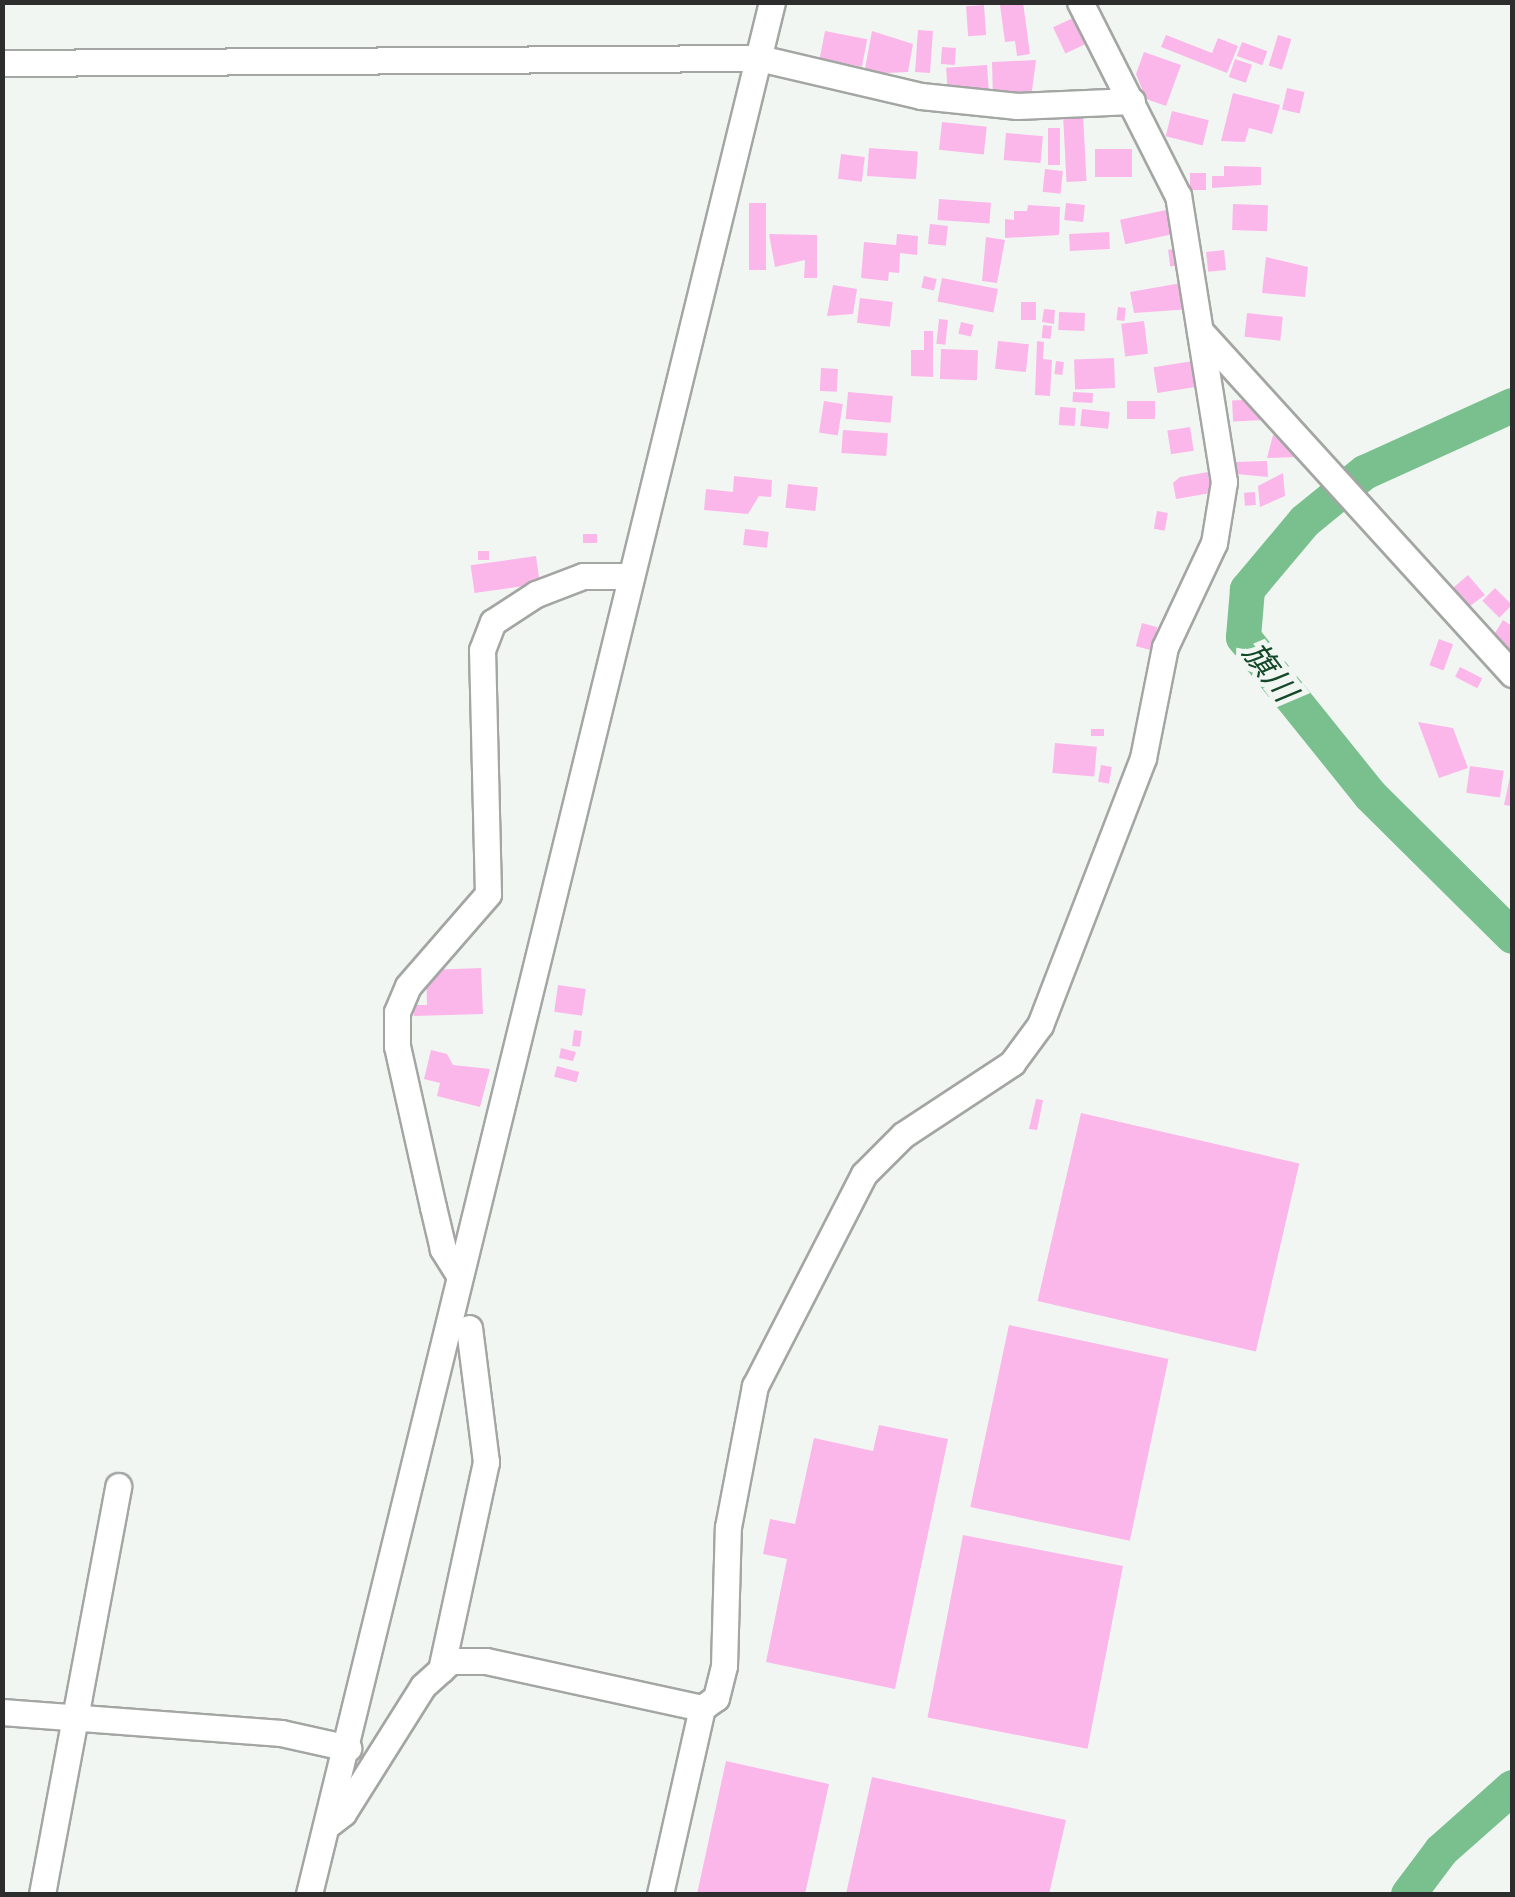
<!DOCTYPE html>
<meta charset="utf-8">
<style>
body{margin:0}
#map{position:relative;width:1515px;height:1897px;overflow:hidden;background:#f2f6f3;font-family:Literata,"Noto Sans JP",serif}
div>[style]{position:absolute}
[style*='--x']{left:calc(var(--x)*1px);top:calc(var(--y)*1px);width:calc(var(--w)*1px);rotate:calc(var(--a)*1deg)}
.river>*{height:35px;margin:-17.5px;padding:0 17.5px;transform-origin:17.5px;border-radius:17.5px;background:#79c08e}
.building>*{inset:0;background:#fbb7ea;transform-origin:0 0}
.roads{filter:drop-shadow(2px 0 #a3a6a3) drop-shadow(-2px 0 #a3a6a3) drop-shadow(0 2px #a3a6a3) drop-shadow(0 -2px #a3a6a3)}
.minor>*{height:25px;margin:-12.5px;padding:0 12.5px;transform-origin:12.5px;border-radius:12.5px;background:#fff}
span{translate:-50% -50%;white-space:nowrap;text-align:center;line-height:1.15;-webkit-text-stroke:10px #f2f6f3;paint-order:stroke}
.water-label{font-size:32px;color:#134928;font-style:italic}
.frame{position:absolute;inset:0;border:5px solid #2c2d2c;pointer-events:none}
</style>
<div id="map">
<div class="river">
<i style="--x:1512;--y:405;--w:162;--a:155.6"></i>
<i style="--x:1364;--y:472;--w:77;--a:140.8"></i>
<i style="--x:1304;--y:521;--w:89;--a:130"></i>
<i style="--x:1247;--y:589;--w:48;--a:94.8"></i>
<i style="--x:1243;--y:637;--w:203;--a:51.2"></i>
<i style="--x:1370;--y:795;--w:200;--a:44.8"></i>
<i style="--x:1408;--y:1894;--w:55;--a:-53.1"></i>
<i style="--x:1441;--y:1850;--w:95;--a:-41.6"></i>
</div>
<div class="building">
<i style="clip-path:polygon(1023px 2px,1030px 54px,1017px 56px,1015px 41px,1005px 42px,1000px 5px)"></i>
<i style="left:984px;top:5px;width:30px;height:18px;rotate:86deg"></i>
<i style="left:1073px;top:18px;width:29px;height:22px;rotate:65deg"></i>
<i style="left:918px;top:30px;width:15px;height:42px;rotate:4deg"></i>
<i style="left:825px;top:31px;width:43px;height:28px;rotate:11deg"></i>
<i style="clip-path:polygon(872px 31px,913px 44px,908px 72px,864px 74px)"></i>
<i style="clip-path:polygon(1166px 35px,1212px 53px,1218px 38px,1238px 46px,1227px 73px,1161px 47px)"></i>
<i style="left:1278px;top:35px;width:14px;height:32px;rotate:17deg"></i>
<i style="left:1242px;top:42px;width:27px;height:15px;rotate:20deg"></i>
<i style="left:942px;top:47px;width:14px;height:17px;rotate:4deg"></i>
<i style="clip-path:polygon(1144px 52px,1181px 65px,1166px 106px,1146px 99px,1136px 74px)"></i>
<i style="left:1235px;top:59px;width:18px;height:19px;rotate:19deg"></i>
<i style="clip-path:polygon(1036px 60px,1031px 98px,993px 99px,992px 62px)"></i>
<i style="left:987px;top:65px;width:27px;height:41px;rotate:86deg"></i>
<i style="left:1287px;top:88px;width:18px;height:22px;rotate:13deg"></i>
<i style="clip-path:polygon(1233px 93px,1280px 105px,1272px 134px,1249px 128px,1245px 142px,1221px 141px)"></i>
<i style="left:1172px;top:111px;width:38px;height:26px;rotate:14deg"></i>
<i style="left:1083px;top:114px;width:67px;height:20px;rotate:87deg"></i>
<i style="left:942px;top:122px;width:45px;height:28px;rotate:6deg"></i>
<i style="left:1060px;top:128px;width:37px;height:12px;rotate:90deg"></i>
<i style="left:1006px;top:133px;width:37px;height:27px;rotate:5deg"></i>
<i style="left:869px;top:148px;width:49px;height:28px;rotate:4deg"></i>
<i style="left:1132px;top:149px;width:28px;height:37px;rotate:90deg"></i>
<i style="left:841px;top:154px;width:24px;height:25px;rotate:7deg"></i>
<i style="clip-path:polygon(1224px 166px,1261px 167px,1261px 185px,1212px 188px,1212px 176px,1224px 176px)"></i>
<i style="left:1045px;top:169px;width:18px;height:23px;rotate:6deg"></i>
<i style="left:1190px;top:173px;width:16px;height:17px"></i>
<i style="left:939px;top:199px;width:52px;height:21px;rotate:4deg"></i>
<i style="left:749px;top:203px;width:17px;height:67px"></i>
<i style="left:1066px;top:203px;width:19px;height:17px;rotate:6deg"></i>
<i style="left:1233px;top:204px;width:35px;height:26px;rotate:2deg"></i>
<i style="clip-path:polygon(1028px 205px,1060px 207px,1059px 235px,1005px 238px,1005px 219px,1014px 220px,1014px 211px,1027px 211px)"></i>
<i style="left:1166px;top:210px;width:25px;height:47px;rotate:78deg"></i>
<i style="left:930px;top:224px;width:18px;height:20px;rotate:6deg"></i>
<i style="left:1109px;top:232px;width:17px;height:40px;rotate:87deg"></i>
<i style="clip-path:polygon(769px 234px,817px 235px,817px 278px,804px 278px,805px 260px,775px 267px)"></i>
<i style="clip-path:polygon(897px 234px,918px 236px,917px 255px,900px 253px,899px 273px,889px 272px,888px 281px,861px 278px,864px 242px,896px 245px)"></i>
<i style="clip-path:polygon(986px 237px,1005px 240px,997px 283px,982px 281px)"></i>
<i style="left:1182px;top:248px;width:17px;height:14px;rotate:83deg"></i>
<i style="left:1224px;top:250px;width:20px;height:18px;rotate:84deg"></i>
<i style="clip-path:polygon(1266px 257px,1308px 267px,1305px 297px,1262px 293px)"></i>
<i style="left:924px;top:276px;width:13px;height:12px;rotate:13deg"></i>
<i style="left:942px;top:278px;width:57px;height:24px;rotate:11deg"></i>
<i style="clip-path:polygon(1187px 282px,1192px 309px,1134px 313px,1130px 292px)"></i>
<i style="clip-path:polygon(833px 285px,857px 289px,853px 314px,827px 316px)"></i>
<i style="left:860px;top:298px;width:33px;height:25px;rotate:7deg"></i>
<i style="left:1021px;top:302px;width:15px;height:18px"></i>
<i style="left:1118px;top:307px;width:8px;height:13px;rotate:7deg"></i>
<i style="clip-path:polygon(1044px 309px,1055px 310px,1054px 324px,1042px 322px)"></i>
<i style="left:1059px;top:312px;width:26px;height:18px;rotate:2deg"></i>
<i style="left:1247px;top:313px;width:36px;height:24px;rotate:6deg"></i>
<i style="left:939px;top:319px;width:9px;height:25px;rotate:6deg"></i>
<i style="left:1144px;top:321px;width:33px;height:23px;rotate:83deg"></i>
<i style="left:961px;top:322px;width:13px;height:12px;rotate:13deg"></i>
<i style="left:1043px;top:325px;width:9px;height:13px;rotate:6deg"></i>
<i style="clip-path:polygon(924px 331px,933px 331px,933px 377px,911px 376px,911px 350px,924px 350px)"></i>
<i style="left:998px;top:341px;width:31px;height:28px;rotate:6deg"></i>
<i style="clip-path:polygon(1037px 341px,1044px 342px,1043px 359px,1052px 360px,1050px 396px,1035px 395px)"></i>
<i style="left:941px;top:349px;width:37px;height:30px;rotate:2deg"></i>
<i style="left:1114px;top:358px;width:30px;height:40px;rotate:88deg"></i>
<i style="left:1056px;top:361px;width:8px;height:13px;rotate:7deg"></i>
<i style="left:1193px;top:361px;width:26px;height:40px;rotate:81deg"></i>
<i style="left:821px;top:368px;width:17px;height:23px;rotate:3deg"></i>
<i style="left:848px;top:392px;width:45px;height:27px;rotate:5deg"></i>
<i style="left:1073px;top:392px;width:20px;height:10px;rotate:3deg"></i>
<i style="left:1263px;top:399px;width:21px;height:31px;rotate:87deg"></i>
<i style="left:824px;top:401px;width:19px;height:32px;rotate:9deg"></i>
<i style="left:1127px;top:401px;width:28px;height:18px"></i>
<i style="left:1060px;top:407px;width:16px;height:18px;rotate:4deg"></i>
<i style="left:1082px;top:409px;width:28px;height:17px;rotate:6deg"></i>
<i style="left:1190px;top:427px;width:24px;height:23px;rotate:81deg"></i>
<i style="left:843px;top:430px;width:45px;height:23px;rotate:4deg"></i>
<i style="clip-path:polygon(1273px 435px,1301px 441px,1297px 457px,1267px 458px)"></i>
<i style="clip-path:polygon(1267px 461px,1268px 477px,1236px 474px,1235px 462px)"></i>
<i style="clip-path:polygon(1208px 472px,1211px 493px,1176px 499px,1173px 483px,1180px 477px)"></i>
<i style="clip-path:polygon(1283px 473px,1285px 496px,1260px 507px,1258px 486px)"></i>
<i style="clip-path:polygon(734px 476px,772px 480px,771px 497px,759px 496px,748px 514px,704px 510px,706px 489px,733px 492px)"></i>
<i style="left:788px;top:484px;width:30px;height:24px;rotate:6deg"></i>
<i style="left:1255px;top:492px;width:13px;height:11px;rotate:86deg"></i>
<i style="left:1157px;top:511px;width:11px;height:18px;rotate:10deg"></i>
<i style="left:745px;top:529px;width:24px;height:16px;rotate:7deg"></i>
<i style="left:583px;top:534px;width:14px;height:9px"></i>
<i style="left:478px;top:551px;width:11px;height:9px"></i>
<i style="left:536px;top:556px;width:28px;height:66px;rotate:82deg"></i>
<i style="clip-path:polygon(1468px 575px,1485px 595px,1470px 606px,1484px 623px,1477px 629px,1447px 593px)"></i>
<i style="left:1495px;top:588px;width:24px;height:18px;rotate:45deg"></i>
<i style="clip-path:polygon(1503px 620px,1512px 626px,1512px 658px,1489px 643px)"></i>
<i style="left:1142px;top:623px;width:16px;height:24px;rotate:15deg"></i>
<i style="left:1439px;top:639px;width:15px;height:28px;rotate:20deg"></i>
<i style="left:1460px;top:667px;width:25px;height:11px;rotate:27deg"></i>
<i style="clip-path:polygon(1418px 722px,1453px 728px,1468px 768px,1439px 778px)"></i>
<i style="left:1091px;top:729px;width:13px;height:7px"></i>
<i style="left:1055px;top:743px;width:42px;height:30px;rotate:5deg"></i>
<i style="left:1101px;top:765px;width:11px;height:17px;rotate:10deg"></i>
<i style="left:1470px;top:766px;width:34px;height:27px;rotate:8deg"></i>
<i style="clip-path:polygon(1512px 767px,1512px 806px,1504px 805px)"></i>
<i style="clip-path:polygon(481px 968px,483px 1014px,414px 1016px,414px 1005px,427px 1005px,426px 970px)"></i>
<i style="left:558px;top:985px;width:28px;height:27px;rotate:8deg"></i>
<i style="left:574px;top:1030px;width:8px;height:16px;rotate:7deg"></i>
<i style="clip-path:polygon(561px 1048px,576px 1052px,573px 1061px,559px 1058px)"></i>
<i style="clip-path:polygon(431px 1050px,447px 1054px,453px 1065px,490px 1069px,480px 1107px,437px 1096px,440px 1083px,424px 1079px)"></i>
<i style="left:557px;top:1066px;width:23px;height:11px;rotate:15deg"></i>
<i style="clip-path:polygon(1036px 1099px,1043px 1100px,1037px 1130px,1029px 1129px)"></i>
<i style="left:1081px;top:1113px;width:224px;height:193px;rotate:13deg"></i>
<i style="left:1009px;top:1325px;width:163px;height:186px;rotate:12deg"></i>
<i style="clip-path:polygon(879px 1425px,948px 1439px,895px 1689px,766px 1662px,787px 1559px,763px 1554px,770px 1519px,795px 1524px,814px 1438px,873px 1451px)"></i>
<i style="left:963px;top:1535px;width:163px;height:186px;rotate:11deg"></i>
<i style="clip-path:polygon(726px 1761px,829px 1784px,805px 1894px,697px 1894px)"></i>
<i style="clip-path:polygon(872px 1777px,1066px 1820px,1049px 1894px,846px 1894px)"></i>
</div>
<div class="roads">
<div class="minor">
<i style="--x:2;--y:63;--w:757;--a:-0.38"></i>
<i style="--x:759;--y:58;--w:166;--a:13.2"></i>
<i style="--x:921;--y:96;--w:97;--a:5.9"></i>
<i style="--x:1017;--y:106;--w:115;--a:-2.5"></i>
<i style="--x:1200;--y:331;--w:464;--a:47.7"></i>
<i style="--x:459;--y:1275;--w:31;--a:-122"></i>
<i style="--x:443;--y:1249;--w:43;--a:-103.4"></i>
<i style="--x:433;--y:1207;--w:165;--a:-102.6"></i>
<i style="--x:397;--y:1046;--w:34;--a:-90"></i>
<i style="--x:397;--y:1012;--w:28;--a:-67"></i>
<i style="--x:408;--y:986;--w:122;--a:-49"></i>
<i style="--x:488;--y:894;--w:244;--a:-91.4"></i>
<i style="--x:482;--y:650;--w:30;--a:-69"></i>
<i style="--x:493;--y:622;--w:51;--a:-33.1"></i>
<i style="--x:536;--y:594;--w:50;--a:-21"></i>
<i style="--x:583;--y:576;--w:46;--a:0"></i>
<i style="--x:441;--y:1670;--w:213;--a:-77.8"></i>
<i style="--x:486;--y:1462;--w:135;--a:-97.2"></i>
<i style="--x:2;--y:1712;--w:280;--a:4.3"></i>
<i style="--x:281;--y:1733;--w:69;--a:12.6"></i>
<i style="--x:329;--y:1824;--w:18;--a:-38"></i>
<i style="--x:343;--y:1813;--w:150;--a:-57.8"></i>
<i style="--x:423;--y:1686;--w:38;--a:-42"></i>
<i style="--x:451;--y:1661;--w:35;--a:0"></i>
<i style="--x:486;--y:1661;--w:221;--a:12.3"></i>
<i style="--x:702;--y:1708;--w:17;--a:-36"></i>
<i style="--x:716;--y:1698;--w:33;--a:-76"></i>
<i style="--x:724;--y:1666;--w:139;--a:-88.4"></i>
<i style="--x:728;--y:1527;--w:144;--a:-79.2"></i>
<i style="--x:755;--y:1386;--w:238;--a:-62.8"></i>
<i style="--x:864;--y:1174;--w:55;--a:-45"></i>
<i style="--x:903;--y:1135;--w:131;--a:-33.4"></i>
<i style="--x:1012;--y:1063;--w:47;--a:-53.6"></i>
<i style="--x:1040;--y:1025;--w:286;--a:-68.9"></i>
<i style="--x:1143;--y:758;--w:113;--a:-78.8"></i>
<i style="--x:1165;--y:647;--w:115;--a:-64.8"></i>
<i style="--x:1214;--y:543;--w:62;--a:-80.7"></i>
<i style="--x:1224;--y:482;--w:290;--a:-99.1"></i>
<i style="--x:1178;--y:196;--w:217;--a:-116.8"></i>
<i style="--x:42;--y:1894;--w:415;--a:-79.4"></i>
<i style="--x:309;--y:1894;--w:1948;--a:-76.25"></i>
<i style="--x:660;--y:1894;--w:191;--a:-77.3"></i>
</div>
</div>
<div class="water-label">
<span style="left:1272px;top:670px;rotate:53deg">旗川</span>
</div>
<div class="frame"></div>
</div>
